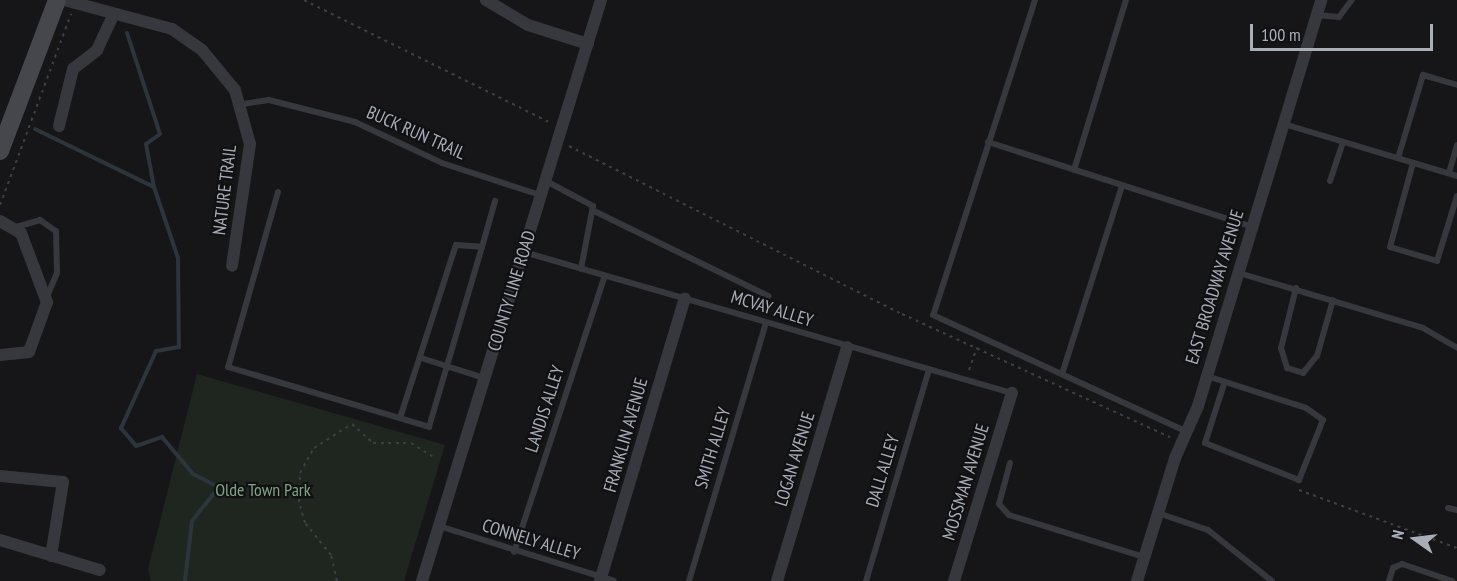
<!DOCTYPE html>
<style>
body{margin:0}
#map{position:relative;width:1457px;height:581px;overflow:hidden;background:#161618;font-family:"PT Sans Narrow",sans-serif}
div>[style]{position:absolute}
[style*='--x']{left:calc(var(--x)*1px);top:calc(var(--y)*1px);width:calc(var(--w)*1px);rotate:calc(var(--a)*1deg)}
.green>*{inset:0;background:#1e261f}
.stream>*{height:4px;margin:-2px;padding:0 2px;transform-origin:2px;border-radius:2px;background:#2c353c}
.path>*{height:2px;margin-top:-1px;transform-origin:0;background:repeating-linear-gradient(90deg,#3d3f44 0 3px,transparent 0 7.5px)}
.lane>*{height:6px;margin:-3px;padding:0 3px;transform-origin:3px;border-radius:3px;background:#37383d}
.street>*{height:12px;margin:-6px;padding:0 6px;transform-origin:6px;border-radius:6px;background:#37383d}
.secondary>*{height:18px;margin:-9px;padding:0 9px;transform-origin:9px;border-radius:9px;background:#45474d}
span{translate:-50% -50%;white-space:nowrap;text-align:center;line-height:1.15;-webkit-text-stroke:4.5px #111113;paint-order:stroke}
.street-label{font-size:18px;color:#a8adb8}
.park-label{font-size:18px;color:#7fa381}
.north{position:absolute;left:1385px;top:509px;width:60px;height:60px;-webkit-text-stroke:4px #111113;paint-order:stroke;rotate:284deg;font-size:16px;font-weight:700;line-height:24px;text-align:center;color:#a8adb8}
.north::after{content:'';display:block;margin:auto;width:21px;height:27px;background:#a8adb8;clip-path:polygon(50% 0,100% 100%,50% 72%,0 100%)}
.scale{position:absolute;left:1250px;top:24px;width:183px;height:27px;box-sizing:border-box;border:3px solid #a8adb8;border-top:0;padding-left:8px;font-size:18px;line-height:21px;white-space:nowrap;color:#a8adb8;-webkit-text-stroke:4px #111113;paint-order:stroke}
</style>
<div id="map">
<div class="green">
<i style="clip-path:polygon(197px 374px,445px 445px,404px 581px,151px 581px,148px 569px)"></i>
</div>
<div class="stream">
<i style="--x:127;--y:33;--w:106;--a:71.9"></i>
<i style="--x:160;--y:134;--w:17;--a:144"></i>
<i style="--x:146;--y:144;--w:44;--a:79.5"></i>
<i style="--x:35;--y:129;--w:132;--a:26"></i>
<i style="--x:154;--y:187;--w:75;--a:71.3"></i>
<i style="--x:178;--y:258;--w:89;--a:89.4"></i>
<i style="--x:179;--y:347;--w:23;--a:170"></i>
<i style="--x:156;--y:351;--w:85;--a:114.4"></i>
<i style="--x:121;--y:428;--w:23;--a:50"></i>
<i style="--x:136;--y:446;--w:28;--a:-19"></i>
<i style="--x:162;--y:437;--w:48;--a:50"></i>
<i style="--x:193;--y:474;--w:29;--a:27"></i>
<i style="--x:219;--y:487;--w:43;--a:128.5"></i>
<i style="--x:192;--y:521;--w:60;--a:96.7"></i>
</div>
<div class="path">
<i style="--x:304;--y:0;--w:276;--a:26.5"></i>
<i style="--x:569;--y:146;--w:373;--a:26.8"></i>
<i style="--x:902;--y:314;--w:296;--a:24.7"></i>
<i style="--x:0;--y:205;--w:204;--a:-69.6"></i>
<i style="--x:969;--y:370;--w:24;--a:-71"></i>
<i style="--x:1299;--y:490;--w:168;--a:20.2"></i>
<i style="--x:337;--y:581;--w:27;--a:-103"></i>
<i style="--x:331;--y:555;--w:41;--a:-129.1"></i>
<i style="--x:305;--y:523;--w:22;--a:-106"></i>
<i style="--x:299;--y:502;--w:29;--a:-88"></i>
<i style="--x:300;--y:473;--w:29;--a:-61"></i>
<i style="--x:314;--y:448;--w:45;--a:-32.3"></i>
<i style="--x:352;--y:424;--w:28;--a:42"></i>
<i style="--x:373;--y:443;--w:38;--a:0"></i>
<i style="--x:411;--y:443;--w:25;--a:32"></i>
</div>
<div class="lane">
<i style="--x:1035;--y:0;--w:331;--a:107.9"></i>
<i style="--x:933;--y:315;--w:280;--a:24.7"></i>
<i style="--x:1317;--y:15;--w:22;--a:5"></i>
<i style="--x:1339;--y:17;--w:21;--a:-53"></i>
<i style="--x:243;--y:104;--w:26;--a:-9"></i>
<i style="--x:269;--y:100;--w:89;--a:14.3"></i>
<i style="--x:355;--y:122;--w:96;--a:25.2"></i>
<i style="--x:442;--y:163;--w:103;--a:18.1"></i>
<i style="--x:1284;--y:124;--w:181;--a:16.7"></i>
<i style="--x:988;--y:142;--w:277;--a:17.8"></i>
<i style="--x:1398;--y:158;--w:87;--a:-73.2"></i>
<i style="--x:1423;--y:75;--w:35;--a:16"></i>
<i style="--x:1413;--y:163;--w:87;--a:105.3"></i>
<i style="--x:1390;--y:247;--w:49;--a:16.6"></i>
<i style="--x:1437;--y:261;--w:68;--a:-72.9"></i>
<i style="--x:1074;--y:170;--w:178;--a:-73"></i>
<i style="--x:1449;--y:173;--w:29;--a:-74"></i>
<i style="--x:546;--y:181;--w:53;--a:28"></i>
<i style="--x:593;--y:206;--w:64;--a:100.8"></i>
<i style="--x:1330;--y:181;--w:41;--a:-71.6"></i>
<i style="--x:278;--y:192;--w:182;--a:105.9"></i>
<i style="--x:228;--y:367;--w:210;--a:16.6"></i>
<i style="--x:429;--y:427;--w:188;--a:-73.6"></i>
<i style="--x:594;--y:211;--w:194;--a:26"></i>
<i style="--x:16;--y:227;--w:25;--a:-16"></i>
<i style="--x:40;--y:220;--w:19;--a:35"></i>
<i style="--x:56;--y:231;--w:42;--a:88.6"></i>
<i style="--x:57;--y:273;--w:26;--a:113"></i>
<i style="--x:524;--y:252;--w:508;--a:16.12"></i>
<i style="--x:1239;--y:273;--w:192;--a:16.6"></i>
<i style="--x:1423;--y:328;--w:39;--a:30"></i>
<i style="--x:1296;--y:288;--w:62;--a:104"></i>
<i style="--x:1281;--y:348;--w:21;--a:73"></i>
<i style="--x:1287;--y:368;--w:17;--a:17"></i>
<i style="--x:1303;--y:373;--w:22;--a:-51"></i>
<i style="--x:1317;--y:356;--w:58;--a:-74.1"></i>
<i style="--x:421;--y:358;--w:66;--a:17.6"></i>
<i style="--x:1062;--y:374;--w:197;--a:-72.3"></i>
<i style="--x:1207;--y:376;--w:104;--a:17.9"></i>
<i style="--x:1306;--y:408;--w:21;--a:35"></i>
<i style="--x:1323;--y:420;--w:65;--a:111.8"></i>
<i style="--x:1299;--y:480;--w:101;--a:-158.5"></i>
<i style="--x:1205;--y:443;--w:62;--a:-72.1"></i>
<i style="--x:400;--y:418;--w:182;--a:-72.1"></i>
<i style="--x:456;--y:245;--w:26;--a:4"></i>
<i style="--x:482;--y:247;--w:48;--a:-74.2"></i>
<i style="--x:1010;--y:463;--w:42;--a:105"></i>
<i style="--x:999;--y:504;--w:15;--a:48"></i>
<i style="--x:1009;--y:515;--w:141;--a:17.3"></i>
<i style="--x:1448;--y:508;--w:9;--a:13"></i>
<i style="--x:1158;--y:513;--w:53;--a:18.8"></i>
<i style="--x:1208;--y:530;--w:82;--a:38.6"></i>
<i style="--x:439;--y:526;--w:183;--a:17.4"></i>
<i style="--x:514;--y:552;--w:291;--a:-71.8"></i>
<i style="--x:689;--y:581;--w:269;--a:-73.4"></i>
<i style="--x:866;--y:581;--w:221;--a:-73.4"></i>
<i style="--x:1389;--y:581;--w:14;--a:-73"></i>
<i style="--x:1393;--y:568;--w:10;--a:-24"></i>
<i style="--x:1402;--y:564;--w:53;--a:18.8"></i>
</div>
<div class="street">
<i style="--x:64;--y:0;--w:112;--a:15"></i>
<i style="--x:172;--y:29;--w:37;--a:35"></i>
<i style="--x:202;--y:50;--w:52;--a:50.5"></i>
<i style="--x:235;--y:90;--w:56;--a:74.5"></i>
<i style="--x:250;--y:144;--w:123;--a:98.4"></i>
<i style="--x:486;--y:0;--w:49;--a:30.8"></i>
<i style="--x:528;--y:25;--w:63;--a:17.6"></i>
<i style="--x:59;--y:126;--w:59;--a:-76.2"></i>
<i style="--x:73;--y:69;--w:31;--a:-38"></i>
<i style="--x:97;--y:50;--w:38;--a:-65"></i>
<i style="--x:0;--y:221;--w:24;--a:30"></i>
<i style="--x:21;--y:233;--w:74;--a:69.4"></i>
<i style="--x:47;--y:302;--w:53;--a:109.8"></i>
<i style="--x:29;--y:352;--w:29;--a:174"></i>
<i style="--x:0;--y:476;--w:63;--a:5.4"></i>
<i style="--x:63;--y:482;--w:75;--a:99.2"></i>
<i style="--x:0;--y:540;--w:104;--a:16.7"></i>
<i style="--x:422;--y:581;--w:608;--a:-72.88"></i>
<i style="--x:600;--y:581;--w:295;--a:-73.3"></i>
<i style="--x:777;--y:581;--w:244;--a:-73.3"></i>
<i style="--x:954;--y:581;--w:197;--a:-72.9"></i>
<i style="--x:1137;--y:581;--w:129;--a:-72.8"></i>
<i style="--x:1175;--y:458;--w:57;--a:-66.1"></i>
<i style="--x:1198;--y:406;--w:424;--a:-73.1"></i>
</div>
<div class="secondary">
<i style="--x:0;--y:151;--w:161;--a:-69.3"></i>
</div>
<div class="street-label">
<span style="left:416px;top:133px;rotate:24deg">BUCK RUN TRAIL</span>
<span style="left:225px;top:190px;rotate:-83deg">NATURE TRAIL</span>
<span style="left:1215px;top:287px;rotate:-73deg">EAST BROADWAY AVENUE</span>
<span style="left:512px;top:291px;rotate:-73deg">COUNTY LINE ROAD</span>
<span style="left:772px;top:309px;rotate:17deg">MCVAY ALLEY</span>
<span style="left:545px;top:409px;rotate:-72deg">LANDIS ALLEY</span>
<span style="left:626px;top:435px;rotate:-74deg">FRANKLIN AVENUE</span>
<span style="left:713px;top:448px;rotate:-73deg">SMITH ALLEY</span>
<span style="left:795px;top:459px;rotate:-73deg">LOGAN AVENUE</span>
<span style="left:883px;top:471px;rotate:-73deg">DALL ALLEY</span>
<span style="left:966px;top:482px;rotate:-73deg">MOSSMAN AVENUE</span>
<span style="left:531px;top:540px;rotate:17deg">CONNELY ALLEY</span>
</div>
<div class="park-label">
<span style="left:263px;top:490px">Olde Town Park</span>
</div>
<div class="north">N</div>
<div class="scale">100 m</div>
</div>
